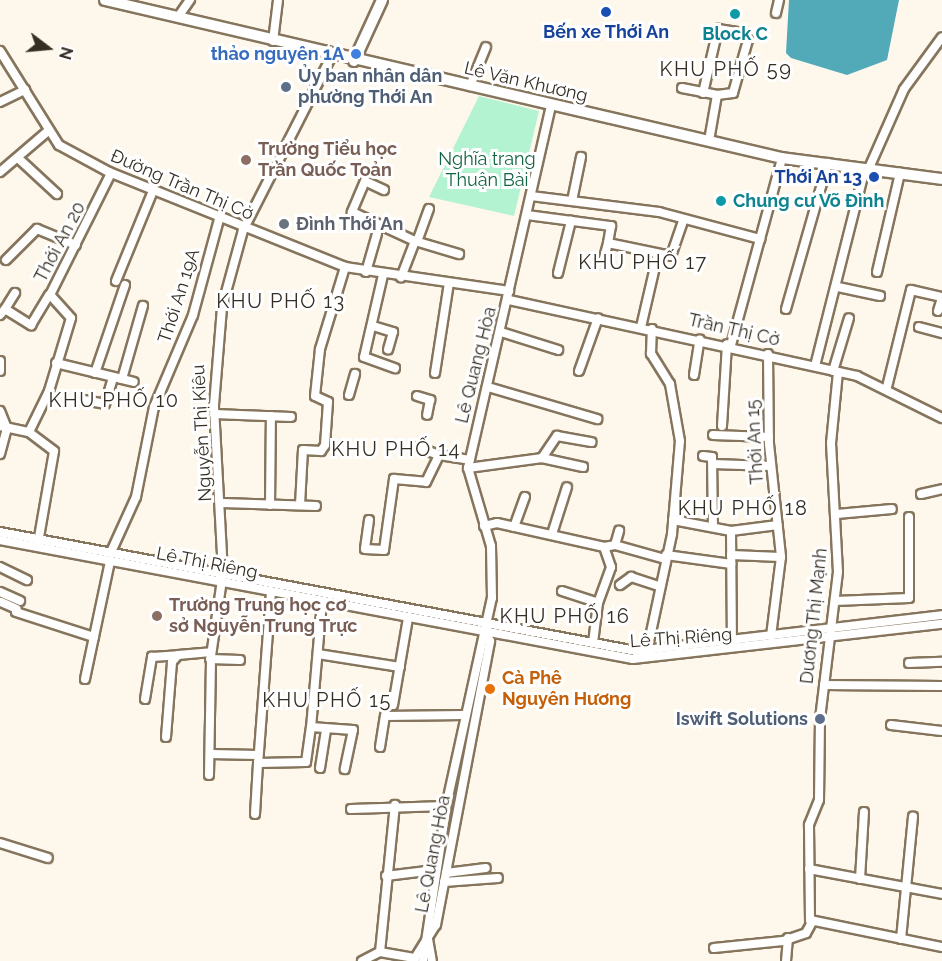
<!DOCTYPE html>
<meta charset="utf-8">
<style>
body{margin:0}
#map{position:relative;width:942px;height:961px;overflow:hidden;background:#fef7ec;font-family:Raleway,sans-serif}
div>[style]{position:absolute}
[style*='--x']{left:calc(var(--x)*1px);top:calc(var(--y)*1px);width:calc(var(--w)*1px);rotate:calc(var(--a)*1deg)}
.green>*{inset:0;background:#b4f3d1}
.water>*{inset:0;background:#52a9b8}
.roads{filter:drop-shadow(2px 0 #86755d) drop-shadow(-2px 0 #86755d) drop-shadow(0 2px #86755d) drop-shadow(0 -2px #86755d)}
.minor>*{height:8px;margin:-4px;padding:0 4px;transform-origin:4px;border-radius:4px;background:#fff}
.major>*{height:10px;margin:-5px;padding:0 5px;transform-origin:5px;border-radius:5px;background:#fff}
.dots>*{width:16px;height:16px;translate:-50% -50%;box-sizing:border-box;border:3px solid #fff;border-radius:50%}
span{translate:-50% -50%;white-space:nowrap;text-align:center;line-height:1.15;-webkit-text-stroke:6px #fff;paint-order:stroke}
.transit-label{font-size:18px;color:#164399;font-weight:700}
.right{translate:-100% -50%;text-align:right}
.culture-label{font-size:18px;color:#0d838f;font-weight:700}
.left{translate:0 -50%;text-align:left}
.shop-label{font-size:18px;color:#366cbe;font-weight:700}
.service-label{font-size:18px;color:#4e5e75;font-weight:700}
.street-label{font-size:18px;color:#352e23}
.education-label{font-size:18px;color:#785e54;font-weight:700}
.park-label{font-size:18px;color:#136443}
.worship-label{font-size:18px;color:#5b616d;font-weight:700}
.food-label{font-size:18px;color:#c56008;font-weight:700}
.neighbourhood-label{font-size:20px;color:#352e23;letter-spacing:1.5px}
.north{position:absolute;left:18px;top:18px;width:60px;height:60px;-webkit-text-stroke:4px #fff;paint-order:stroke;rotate:106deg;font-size:16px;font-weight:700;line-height:24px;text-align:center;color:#352e23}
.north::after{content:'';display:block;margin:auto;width:21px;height:27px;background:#352e23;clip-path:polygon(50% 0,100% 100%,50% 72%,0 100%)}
</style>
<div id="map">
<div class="green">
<i style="clip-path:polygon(479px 96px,539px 111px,514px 216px,429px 197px)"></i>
</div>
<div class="water">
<i style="clip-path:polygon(789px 0,899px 0,887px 60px,847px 75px,791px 58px,786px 53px)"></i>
</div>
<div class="roads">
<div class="minor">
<i style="--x:776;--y:13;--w:13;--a:-77"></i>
<i style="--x:178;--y:17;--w:21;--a:-55"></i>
<i style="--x:273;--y:41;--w:41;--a:-83"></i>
<i style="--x:0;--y:51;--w:111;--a:57.9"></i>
<i style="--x:59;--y:145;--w:57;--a:28.4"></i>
<i style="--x:109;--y:172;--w:254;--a:21.9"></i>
<i style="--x:345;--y:267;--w:166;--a:8.3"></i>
<i style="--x:470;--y:86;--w:42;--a:-67.7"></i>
<i style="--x:682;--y:88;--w:36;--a:11"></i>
<i style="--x:703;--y:93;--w:66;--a:-76.8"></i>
<i style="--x:718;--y:29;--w:24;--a:9"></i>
<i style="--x:742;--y:33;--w:9;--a:49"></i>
<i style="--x:748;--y:40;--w:55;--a:105.8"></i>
<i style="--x:733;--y:93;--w:16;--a:173"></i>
<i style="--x:717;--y:95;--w:47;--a:99.9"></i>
<i style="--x:0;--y:102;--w:28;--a:-26"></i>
<i style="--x:18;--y:158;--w:53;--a:42.7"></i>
<i style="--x:869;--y:168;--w:86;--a:-66.1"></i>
<i style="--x:904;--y:89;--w:64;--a:-53.8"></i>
<i style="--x:0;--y:172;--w:63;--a:-40.5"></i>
<i style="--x:384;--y:190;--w:21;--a:-155"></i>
<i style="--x:365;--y:181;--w:34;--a:113"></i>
<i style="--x:352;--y:212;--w:69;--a:24.7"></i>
<i style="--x:415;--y:241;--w:39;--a:111"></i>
<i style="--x:531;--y:196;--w:129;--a:7.1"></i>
<i style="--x:659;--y:212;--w:105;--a:15"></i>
<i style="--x:572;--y:201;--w:45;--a:-78.4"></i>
<i style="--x:527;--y:215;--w:85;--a:7.5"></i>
<i style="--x:611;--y:226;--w:17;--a:100"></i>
<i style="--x:608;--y:243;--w:64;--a:11.7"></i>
<i style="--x:671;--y:256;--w:39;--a:-71"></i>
<i style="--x:418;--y:239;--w:32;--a:-70"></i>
<i style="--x:415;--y:241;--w:46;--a:16.5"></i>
<i style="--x:604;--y:258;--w:16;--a:-75"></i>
<i style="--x:6;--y:260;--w:44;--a:-45"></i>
<i style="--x:37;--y:229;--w:42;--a:22.3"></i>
<i style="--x:366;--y:272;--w:40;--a:-74"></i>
<i style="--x:877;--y:272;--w:102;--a:-76.9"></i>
<i style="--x:558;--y:273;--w:54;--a:-76"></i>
<i style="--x:383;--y:275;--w:84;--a:103"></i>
<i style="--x:364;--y:357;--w:33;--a:20"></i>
<i style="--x:116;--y:281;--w:97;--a:-67.7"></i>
<i style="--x:838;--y:287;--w:43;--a:12.1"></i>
<i style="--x:509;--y:300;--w:356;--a:12.3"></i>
<i style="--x:857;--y:376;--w:95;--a:26.3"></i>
<i style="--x:5;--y:309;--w:19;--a:-58"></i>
<i style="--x:786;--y:309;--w:152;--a:-74"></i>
<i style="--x:938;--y:311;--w:14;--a:-73"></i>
<i style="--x:0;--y:315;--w:8;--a:-50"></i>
<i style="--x:5;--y:309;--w:31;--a:32"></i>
<i style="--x:31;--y:325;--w:35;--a:-59"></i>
<i style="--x:373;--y:326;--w:21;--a:17"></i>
<i style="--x:393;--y:332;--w:18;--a:106"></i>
<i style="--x:641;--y:327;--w:75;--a:-76.9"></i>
<i style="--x:919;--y:327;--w:24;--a:15"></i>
<i style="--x:501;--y:332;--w:60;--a:17.5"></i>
<i style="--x:731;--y:345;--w:194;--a:-74.7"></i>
<i style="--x:768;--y:354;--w:90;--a:89.4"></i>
<i style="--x:769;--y:444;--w:114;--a:83.9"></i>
<i style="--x:781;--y:557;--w:80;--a:97.2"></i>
<i style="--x:0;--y:361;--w:10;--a:90"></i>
<i style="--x:56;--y:363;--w:68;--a:13.6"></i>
<i style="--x:122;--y:379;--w:76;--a:-74"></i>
<i style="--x:815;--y:366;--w:204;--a:-75.8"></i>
<i style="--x:579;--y:371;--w:56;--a:-70.3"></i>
<i style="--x:833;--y:371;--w:55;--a:-73.2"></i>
<i style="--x:838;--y:372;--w:71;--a:95.6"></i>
<i style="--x:831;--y:443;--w:129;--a:86.9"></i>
<i style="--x:838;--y:572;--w:148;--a:97"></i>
<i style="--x:820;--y:719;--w:81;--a:90.7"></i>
<i style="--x:819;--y:800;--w:27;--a:112"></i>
<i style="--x:809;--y:825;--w:95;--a:89.4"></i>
<i style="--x:810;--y:920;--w:135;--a:11.6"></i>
<i style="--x:95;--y:373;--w:93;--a:-71.2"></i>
<i style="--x:435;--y:373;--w:91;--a:-81.2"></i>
<i style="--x:694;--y:375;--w:36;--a:-81"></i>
<i style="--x:122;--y:379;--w:12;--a:14"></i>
<i style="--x:488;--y:387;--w:114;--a:16.4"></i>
<i style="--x:887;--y:387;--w:100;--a:-76.1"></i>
<i style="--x:911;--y:290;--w:32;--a:13"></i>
<i style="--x:349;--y:395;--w:22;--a:-74"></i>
<i style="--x:417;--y:396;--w:14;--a:17"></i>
<i style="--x:430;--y:400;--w:15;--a:101"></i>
<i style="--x:78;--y:399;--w:27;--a:10"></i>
<i style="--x:105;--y:404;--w:28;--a:-73"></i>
<i style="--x:0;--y:411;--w:18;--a:68"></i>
<i style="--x:7;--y:428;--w:27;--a:105"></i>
<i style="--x:214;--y:414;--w:77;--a:2.2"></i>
<i style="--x:0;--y:426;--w:30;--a:12"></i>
<i style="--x:722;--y:426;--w:82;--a:-86.5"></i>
<i style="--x:713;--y:435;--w:56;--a:2"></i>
<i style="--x:417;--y:447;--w:23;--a:20"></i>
<i style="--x:703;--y:456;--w:9;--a:6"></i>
<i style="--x:712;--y:457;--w:69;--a:89.2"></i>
<i style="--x:542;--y:458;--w:42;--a:12.4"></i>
<i style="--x:713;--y:464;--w:58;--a:2"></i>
<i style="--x:468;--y:468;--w:75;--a:-7.7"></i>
<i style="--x:542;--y:458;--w:27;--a:-56"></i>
<i style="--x:557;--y:436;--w:35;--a:10"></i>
<i style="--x:921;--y:494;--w:22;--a:-13"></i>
<i style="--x:222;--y:503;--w:94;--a:1.8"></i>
<i style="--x:270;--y:505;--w:89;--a:-89.4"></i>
<i style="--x:300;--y:505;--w:55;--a:-86.9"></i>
<i style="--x:303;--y:450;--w:18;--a:3"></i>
<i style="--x:321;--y:451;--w:7;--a:-56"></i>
<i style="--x:325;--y:445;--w:43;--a:-86"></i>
<i style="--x:328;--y:402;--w:14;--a:-155"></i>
<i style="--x:315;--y:396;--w:47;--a:-83.9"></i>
<i style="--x:320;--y:349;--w:86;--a:-73"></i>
<i style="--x:837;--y:514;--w:55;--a:-5.2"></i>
<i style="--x:369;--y:520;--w:29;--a:98"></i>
<i style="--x:365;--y:549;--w:19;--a:3"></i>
<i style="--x:384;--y:550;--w:72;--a:-82"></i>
<i style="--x:394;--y:479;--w:32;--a:5"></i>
<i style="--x:426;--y:482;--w:30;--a:-64"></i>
<i style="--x:439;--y:455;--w:31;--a:9"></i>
<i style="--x:673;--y:520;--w:59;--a:10.7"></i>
<i style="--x:484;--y:526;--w:13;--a:-13"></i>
<i style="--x:497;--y:523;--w:110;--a:12.6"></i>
<i style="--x:604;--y:547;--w:11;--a:-10"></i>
<i style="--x:615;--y:545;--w:52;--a:15.6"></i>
<i style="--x:514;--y:527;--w:32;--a:-70"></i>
<i style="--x:731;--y:531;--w:111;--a:89.5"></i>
<i style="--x:731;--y:531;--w:47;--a:-7.3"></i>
<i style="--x:0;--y:532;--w:647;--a:10.6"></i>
<i style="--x:636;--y:651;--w:308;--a:-6.7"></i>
<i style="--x:552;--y:534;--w:49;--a:-72.3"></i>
<i style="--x:0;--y:540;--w:644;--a:10.65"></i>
<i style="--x:633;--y:659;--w:311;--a:-6.5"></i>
<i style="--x:38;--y:543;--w:93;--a:-80.1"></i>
<i style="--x:54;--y:451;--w:31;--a:-143"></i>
<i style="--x:29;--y:432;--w:46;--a:-64"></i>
<i style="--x:49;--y:391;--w:76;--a:-73.2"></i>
<i style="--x:71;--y:318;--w:31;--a:-132"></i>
<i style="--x:50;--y:295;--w:136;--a:-63.4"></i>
<i style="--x:615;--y:545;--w:15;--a:-74"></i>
<i style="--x:111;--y:552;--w:60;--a:-65.6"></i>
<i style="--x:136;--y:497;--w:92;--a:-78.7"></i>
<i style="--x:154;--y:407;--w:100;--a:-67"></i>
<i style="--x:193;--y:315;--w:99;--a:-74.8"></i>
<i style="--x:666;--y:555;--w:66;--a:7.9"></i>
<i style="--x:731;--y:555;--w:50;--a:2.3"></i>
<i style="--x:0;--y:567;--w:30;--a:26"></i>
<i style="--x:620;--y:585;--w:14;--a:-36"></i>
<i style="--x:631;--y:577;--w:29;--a:18"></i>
<i style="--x:562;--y:591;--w:38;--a:18"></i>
<i style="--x:0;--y:592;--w:22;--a:24"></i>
<i style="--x:271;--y:592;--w:171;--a:94.3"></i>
<i style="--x:258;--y:763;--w:48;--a:-1.2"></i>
<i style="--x:306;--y:762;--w:35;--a:-82"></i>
<i style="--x:835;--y:601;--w:74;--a:-2.3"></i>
<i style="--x:909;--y:598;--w:81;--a:-90"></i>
<i style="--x:1;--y:602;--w:17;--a:24"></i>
<i style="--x:322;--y:602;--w:125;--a:95"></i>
<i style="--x:311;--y:727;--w:42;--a:4.1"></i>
<i style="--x:353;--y:730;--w:40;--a:102"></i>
<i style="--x:16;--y:612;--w:82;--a:17.8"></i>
<i style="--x:593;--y:643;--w:40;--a:-82.9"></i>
<i style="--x:598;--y:603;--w:38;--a:-70"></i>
<i style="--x:611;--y:567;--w:21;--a:-109"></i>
<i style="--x:647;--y:651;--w:120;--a:-77.9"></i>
<i style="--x:672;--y:534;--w:93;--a:-85.1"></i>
<i style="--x:680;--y:441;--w:58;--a:-100"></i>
<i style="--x:670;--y:384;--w:36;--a:-122"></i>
<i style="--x:651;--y:354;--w:25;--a:-88"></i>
<i style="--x:318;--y:654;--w:83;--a:9"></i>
<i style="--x:210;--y:659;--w:30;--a:2"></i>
<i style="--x:909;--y:663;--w:33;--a:-2"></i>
<i style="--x:85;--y:679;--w:121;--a:-78"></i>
<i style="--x:824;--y:685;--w:118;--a:0.5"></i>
<i style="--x:145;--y:699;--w:43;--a:-80.5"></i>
<i style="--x:152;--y:657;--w:26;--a:-4"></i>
<i style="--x:393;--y:705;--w:88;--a:-80.2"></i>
<i style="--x:891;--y:725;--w:51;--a:6.7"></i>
<i style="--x:166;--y:737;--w:75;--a:-85.4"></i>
<i style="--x:172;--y:662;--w:9;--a:-49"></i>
<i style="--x:178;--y:655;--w:33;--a:-5"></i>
<i style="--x:380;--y:747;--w:31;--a:-81"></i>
<i style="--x:385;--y:716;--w:79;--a:-0.7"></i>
<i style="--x:210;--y:754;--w:48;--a:1.2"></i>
<i style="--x:320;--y:768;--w:39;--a:-81"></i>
<i style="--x:209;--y:775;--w:119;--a:-89"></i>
<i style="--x:211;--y:656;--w:84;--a:-81.8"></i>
<i style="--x:223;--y:573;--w:168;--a:-93.1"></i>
<i style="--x:214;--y:405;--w:98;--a:-85.3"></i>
<i style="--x:222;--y:307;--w:80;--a:-74.7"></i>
<i style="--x:243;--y:230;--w:196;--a:-63"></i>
<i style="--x:351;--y:809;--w:95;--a:-1.8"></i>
<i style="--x:255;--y:814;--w:51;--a:-86.6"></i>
<i style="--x:0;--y:843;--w:50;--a:17.4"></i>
<i style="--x:809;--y:869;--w:135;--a:10.6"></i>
<i style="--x:446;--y:873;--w:40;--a:-7.1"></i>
<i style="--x:386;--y:876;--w:49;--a:-7"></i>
<i style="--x:860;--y:879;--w:67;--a:-86.6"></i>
<i style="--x:444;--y:882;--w:54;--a:-4.2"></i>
<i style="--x:428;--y:939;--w:22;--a:80"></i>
<i style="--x:901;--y:939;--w:123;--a:-84.4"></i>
<i style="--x:714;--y:948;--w:69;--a:-5.8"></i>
<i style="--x:783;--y:941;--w:24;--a:-19"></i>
<i style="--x:806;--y:933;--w:13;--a:-61"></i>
<i style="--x:380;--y:952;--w:148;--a:-84.2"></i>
<i style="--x:362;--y:961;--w:20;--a:-27"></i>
<i style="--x:380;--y:952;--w:36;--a:10"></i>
<i style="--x:415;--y:958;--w:39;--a:-58"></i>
<i style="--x:436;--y:925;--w:289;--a:-79.2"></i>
<i style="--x:490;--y:641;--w:9;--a:-122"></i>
<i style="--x:423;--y:961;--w:161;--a:-81.4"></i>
<i style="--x:447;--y:802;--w:209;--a:-77.6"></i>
<i style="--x:492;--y:598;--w:52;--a:-91.1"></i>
<i style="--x:491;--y:546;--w:81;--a:-106.4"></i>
<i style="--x:468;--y:468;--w:372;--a:-77.1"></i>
<i style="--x:786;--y:961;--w:23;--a:-85"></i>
</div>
<div class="major">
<i style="--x:105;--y:0;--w:695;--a:13.14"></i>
<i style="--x:782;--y:158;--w:161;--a:7.5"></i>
<i style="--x:354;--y:61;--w:67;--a:-65.3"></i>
</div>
</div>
<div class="dots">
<i style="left:606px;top:12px;background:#1a4fb4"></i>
<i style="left:735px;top:14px;background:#0f9aa8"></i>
<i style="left:356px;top:54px;background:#3f7fe0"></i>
<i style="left:286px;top:87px;background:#5c6f8a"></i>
<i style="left:246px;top:160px;background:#8d6e63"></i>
<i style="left:874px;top:177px;background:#1a4fb4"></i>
<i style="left:721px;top:201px;background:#0f9aa8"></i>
<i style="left:284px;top:224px;background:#6b7280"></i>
<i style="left:157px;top:616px;background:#8d6e63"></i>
<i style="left:490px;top:689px;background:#e8710a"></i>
<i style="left:820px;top:719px;background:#5c6f8a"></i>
</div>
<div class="transit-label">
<span style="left:606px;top:32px">Bến xe Thới An</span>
<span class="right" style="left:862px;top:177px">Thới An 13</span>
</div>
<div class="culture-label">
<span style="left:735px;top:34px">Block C</span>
<span class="left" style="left:733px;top:201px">Chung cư Võ Đình</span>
</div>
<div class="shop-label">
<span class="right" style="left:344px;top:54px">thảo nguyên 1A</span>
</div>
<div class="service-label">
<span class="left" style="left:298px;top:87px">Ủy ban nhân dân<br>phường Thới An</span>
<span class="right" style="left:808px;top:719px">Iswift Solutions</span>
</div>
<div class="street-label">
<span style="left:526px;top:82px;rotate:13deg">Lê Văn Khương</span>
<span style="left:182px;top:185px;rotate:23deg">Đường Trần Thị Cờ</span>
<span style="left:60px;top:242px;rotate:-62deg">Thới An 20</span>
<span style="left:179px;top:296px;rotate:-72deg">Thới An 19A</span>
<span style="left:734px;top:330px;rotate:13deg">Trần Thị Cờ</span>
<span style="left:476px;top:365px;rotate:-76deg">Lê Quang Hòa</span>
<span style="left:202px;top:433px;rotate:-93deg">Nguyễn Thị Kiêu</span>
<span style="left:755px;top:442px;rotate:-93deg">Thới An 15</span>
<span style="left:207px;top:563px;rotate:11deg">Lê Thị Riêng</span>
<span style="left:814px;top:616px;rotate:-84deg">Dương Thị Mạnh</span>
<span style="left:681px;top:638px;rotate:-4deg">Lê Thị Riêng</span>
<span style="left:433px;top:854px;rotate:-79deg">Lê Quang Hòa</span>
</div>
<div class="education-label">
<span class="left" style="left:258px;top:160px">Trường Tiểu học<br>Trần Quốc Toản</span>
<span class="left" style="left:169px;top:616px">Trường Trung học cơ<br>sở Nguyễn Trung Trực</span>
</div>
<div class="park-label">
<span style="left:487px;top:170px">Nghĩa trang<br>Thuận Bài</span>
</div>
<div class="worship-label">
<span class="left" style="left:296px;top:224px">Đình Thới An</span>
</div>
<div class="food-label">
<span class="left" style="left:502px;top:689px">Cà Phê<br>Nguyên Hương</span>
</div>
<div class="neighbourhood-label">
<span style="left:726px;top:69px">KHU PHỐ 59</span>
<span style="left:643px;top:262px">KHU PHỐ 17</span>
<span style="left:281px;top:301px">KHU PHỐ 13</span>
<span style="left:114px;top:400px">KHU PHỐ 10</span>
<span style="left:396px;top:449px">KHU PHỐ 14</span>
<span style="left:743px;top:508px">KHU PHỐ 18</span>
<span style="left:565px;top:616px">KHU PHỐ 16</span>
<span style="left:327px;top:700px">KHU PHỐ 15</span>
</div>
<div class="north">N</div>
</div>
